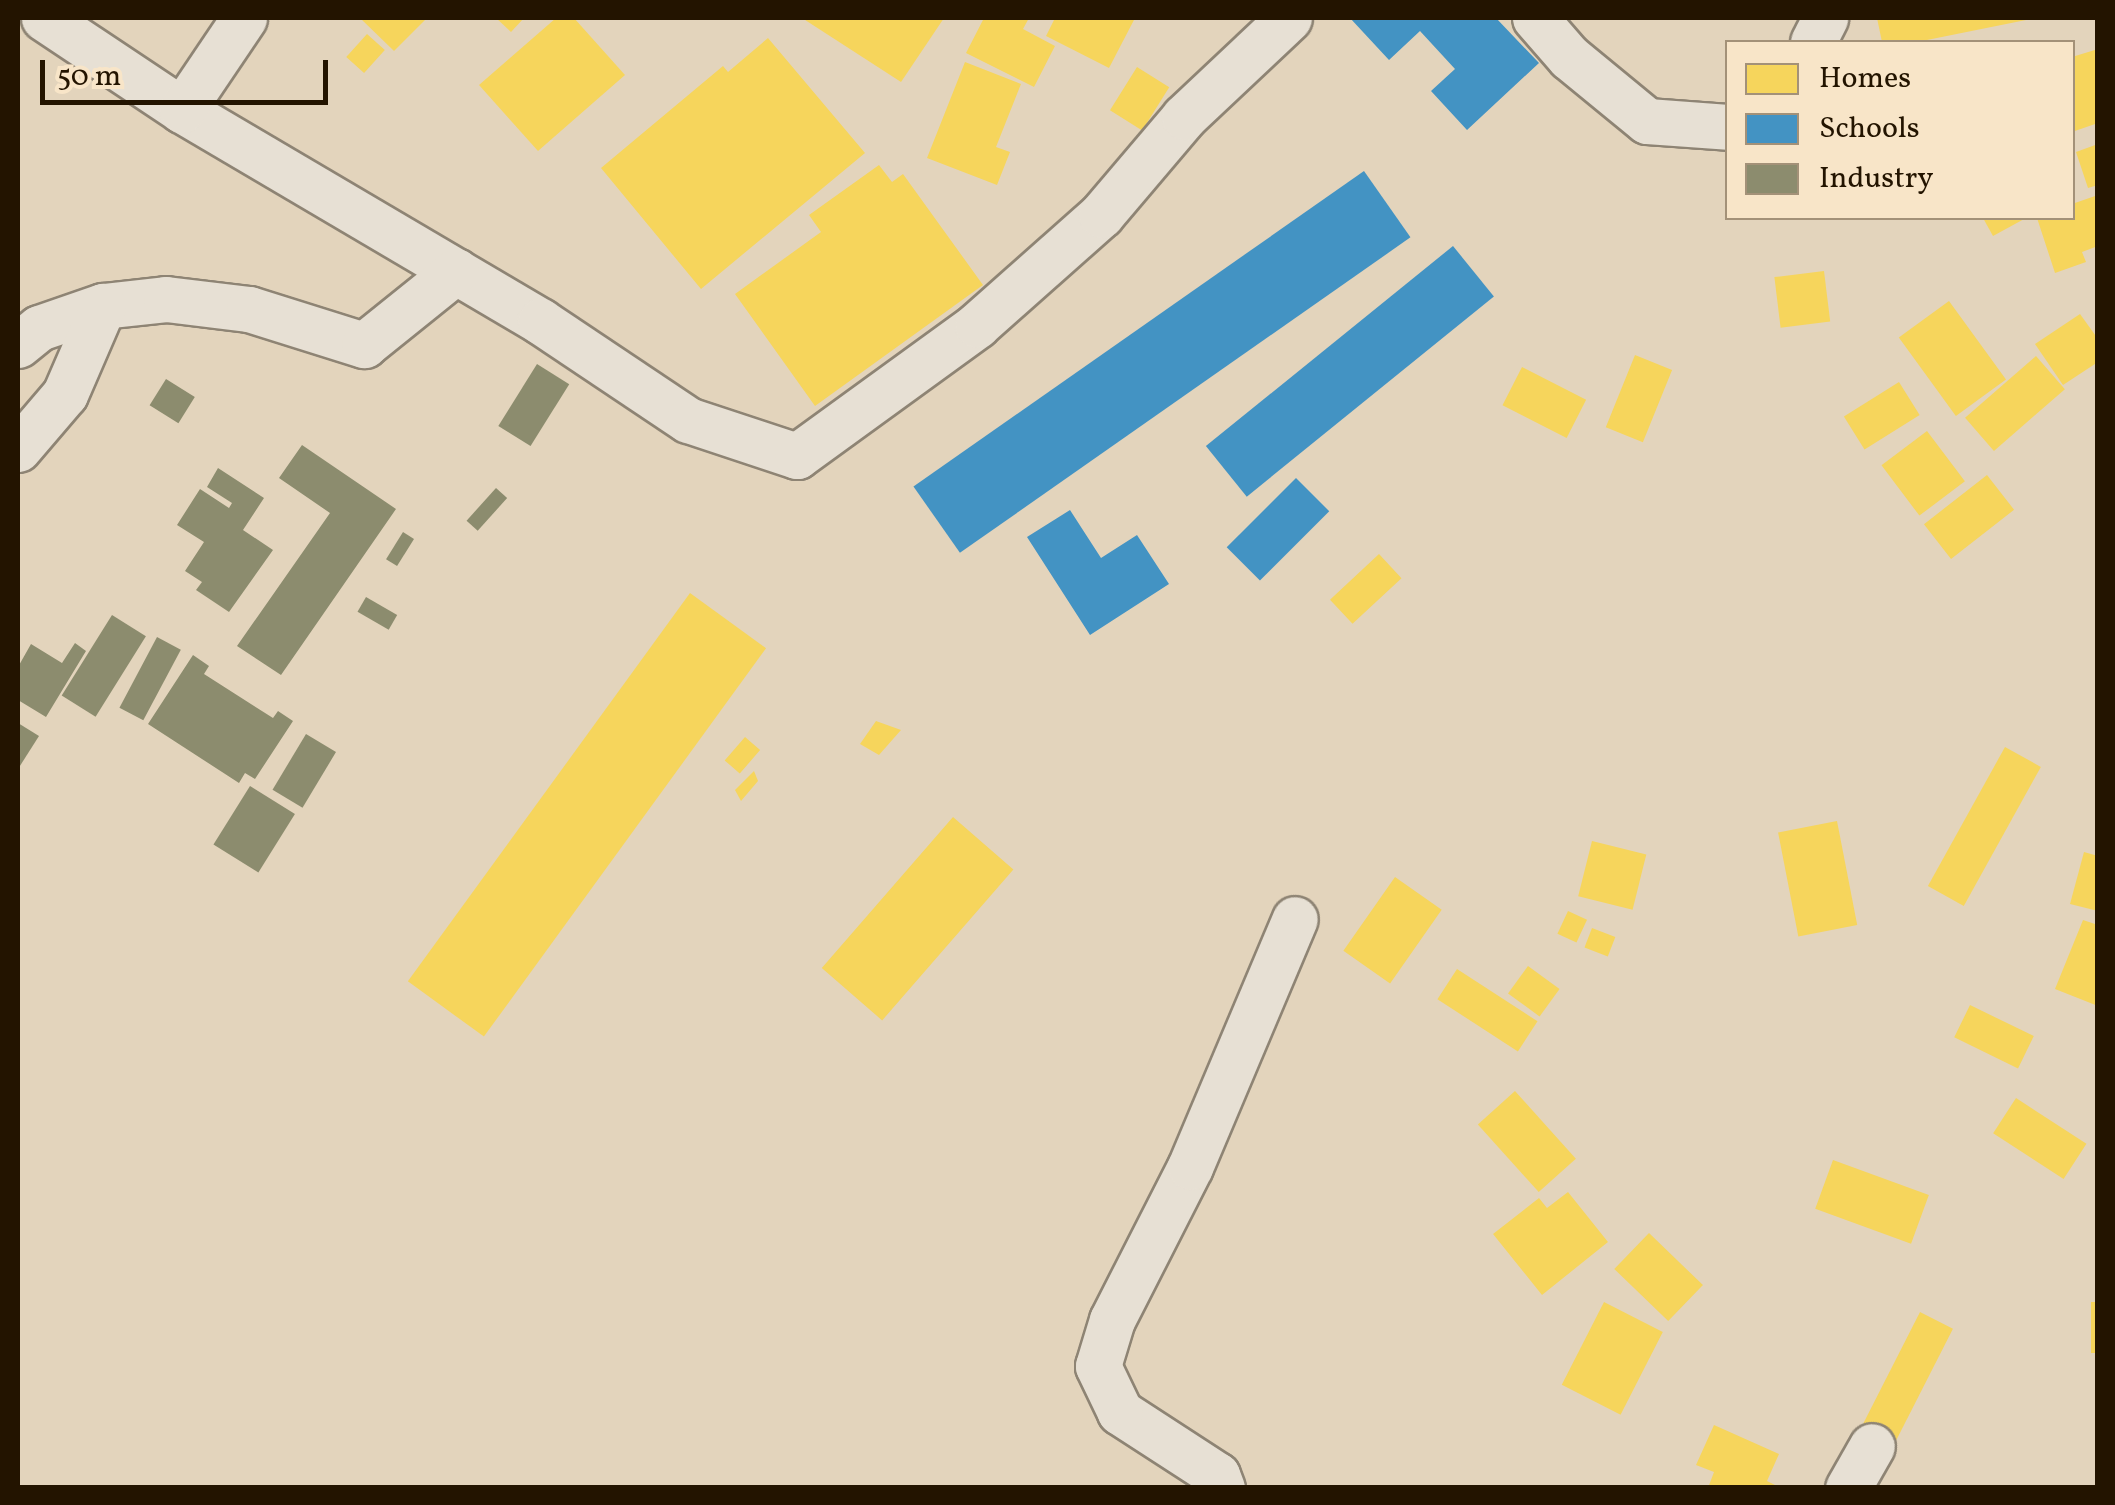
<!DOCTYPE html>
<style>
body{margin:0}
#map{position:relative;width:2115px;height:1505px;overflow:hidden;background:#e3d4bc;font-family:Vollkorn,serif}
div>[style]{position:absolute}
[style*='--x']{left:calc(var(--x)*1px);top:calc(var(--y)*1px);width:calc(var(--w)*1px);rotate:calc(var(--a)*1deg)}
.homes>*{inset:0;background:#f6d55c;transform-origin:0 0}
.schools>*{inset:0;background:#4393c3;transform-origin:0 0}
.industry>*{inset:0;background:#8c8c6e;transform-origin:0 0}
.roads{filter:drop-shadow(2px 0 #8e8474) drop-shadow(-2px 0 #8e8474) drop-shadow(0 2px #8e8474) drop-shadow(0 -2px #8e8474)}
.minor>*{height:45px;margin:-22.5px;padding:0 22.5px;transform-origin:22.5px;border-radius:22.5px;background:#e7e0d4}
span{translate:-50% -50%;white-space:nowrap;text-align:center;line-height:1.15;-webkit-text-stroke:10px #f8e5c8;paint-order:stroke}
.frame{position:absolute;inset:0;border:20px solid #231400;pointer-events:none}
.legend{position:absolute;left:1725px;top:40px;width:350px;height:180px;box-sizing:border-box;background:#f8e5c8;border:2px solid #a39178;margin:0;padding:12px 18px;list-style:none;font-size:30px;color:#231400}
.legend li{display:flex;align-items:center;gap:20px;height:50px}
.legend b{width:50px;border:2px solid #a39178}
.scale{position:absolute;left:40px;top:60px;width:288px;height:45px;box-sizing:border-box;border:5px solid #231400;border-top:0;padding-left:12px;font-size:30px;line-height:35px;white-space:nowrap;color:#231400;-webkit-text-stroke:8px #f8e5c8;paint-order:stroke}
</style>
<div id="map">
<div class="homes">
<i style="clip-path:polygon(360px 18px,427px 18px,394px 51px)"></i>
<i style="clip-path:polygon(496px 18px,524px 18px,511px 32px)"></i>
<i style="clip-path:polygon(556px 18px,574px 18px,625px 75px,538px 151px,479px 85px)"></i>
<i style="clip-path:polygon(802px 18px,944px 18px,901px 82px)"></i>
<i style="clip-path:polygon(984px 18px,1029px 18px,1023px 29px,1055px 46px,1034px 87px,966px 53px)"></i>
<i style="clip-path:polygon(1055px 18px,1135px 18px,1109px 68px,1046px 36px)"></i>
<i style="clip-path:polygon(1877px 18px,2031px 18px,2031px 19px,1917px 42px,1882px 42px)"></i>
<i style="left:367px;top:34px;width:24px;height:31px;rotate:42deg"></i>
<i style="clip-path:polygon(768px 38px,865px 153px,701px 289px,601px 168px,723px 66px,728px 72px)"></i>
<i style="clip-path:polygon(2098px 49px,2098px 123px,2072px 132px,2072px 57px)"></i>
<i style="clip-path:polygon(965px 62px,1021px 84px,996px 147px,1010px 152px,997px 185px,927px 158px)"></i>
<i style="left:1137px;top:67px;width:38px;height:51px;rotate:32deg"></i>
<i style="clip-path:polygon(2098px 144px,2098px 185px,2088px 188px,2076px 152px)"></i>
<i style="clip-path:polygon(879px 165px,892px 182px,903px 174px,983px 285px,815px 406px,735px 294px,821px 232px,809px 215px)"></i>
<i style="clip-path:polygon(2098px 195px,2098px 246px,2082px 252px,2086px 262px,2055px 273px,2037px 218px,2072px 218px,2072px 204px)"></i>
<i style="clip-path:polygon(1983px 218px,2026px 218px,1993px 236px)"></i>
<i style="left:1824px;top:271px;width:51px;height:50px;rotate:83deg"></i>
<i style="left:1949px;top:301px;width:97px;height:62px;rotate:54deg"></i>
<i style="clip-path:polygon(2080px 314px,2098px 339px,2098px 362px,2063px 385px,2035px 344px)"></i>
<i style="left:1635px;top:355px;width:40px;height:78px;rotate:22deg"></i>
<i style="left:2036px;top:356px;width:44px;height:94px;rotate:49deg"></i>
<i style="left:1522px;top:367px;width:72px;height:43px;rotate:27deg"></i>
<i style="left:1899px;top:382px;width:39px;height:65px;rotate:58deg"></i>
<i style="left:1927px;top:431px;width:63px;height:57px;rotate:53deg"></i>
<i style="left:1987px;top:475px;width:44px;height:80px;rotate:52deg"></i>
<i style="left:1379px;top:554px;width:33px;height:67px;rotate:47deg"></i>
<i style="left:690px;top:593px;width:94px;height:480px;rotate:36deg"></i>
<i style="clip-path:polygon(876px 721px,901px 730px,879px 755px,860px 744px)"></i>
<i style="left:745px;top:737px;width:20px;height:31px;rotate:41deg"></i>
<i style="left:2005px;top:747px;width:41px;height:159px;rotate:29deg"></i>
<i style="clip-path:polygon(754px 771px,758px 781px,741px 801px,735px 790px)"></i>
<i style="left:953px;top:817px;width:80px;height:200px;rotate:41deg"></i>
<i style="left:1837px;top:821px;width:106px;height:60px;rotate:79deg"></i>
<i style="left:1592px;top:841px;width:56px;height:57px;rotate:14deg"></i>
<i style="clip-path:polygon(2084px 852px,2098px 856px,2098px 911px,2070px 904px)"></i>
<i style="left:1395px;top:877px;width:57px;height:90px;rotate:35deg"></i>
<i style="left:1568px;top:911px;width:21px;height:25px;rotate:25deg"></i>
<i style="clip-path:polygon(2083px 920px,2098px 925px,2098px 1006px,2055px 989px)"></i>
<i style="left:1592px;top:928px;width:25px;height:21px;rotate:21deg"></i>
<i style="left:1528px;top:966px;width:39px;height:34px;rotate:36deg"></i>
<i style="left:1457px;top:969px;width:96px;height:36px;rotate:33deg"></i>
<i style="left:1970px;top:1005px;width:71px;height:36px;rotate:26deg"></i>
<i style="left:1515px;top:1091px;width:91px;height:50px;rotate:48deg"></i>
<i style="left:2016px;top:1098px;width:84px;height:42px;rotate:33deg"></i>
<i style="left:1833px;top:1160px;width:102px;height:52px;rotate:20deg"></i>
<i style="clip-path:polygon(1568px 1192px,1608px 1242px,1542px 1295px,1493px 1234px,1539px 1198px,1547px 1208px)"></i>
<i style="left:1649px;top:1233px;width:75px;height:50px;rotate:44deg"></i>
<i style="left:1604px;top:1302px;width:66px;height:93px;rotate:27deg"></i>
<i style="left:2091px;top:1302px;width:7px;height:51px"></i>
<i style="left:1920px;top:1312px;width:37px;height:125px;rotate:27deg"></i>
<i style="clip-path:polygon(1714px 1425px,1779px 1454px,1767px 1481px,1781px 1488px,1708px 1488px,1714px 1472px,1696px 1465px)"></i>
</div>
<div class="schools">
<i style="clip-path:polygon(1350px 18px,1496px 18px,1539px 63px,1467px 130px,1431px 91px,1455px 69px,1420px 31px,1389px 60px)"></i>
<i style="left:1364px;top:171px;width:81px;height:550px;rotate:55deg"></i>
<i style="left:1453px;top:246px;width:65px;height:318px;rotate:51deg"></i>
<i style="left:1296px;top:478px;width:47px;height:98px;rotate:45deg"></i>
<i style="clip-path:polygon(1070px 510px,1101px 558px,1137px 535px,1169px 584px,1090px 635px,1027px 537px)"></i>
</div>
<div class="industry">
<i style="left:537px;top:364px;width:38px;height:73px;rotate:32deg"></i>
<i style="left:166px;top:379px;width:34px;height:31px;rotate:32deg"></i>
<i style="clip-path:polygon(302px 445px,396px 509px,281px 675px,237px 646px,330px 513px,279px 478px)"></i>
<i style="clip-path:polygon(218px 468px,264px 498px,243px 530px,273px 550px,229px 612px,196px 590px,202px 582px,185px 571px,204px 542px,177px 525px,200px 489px,229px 508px,232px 503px,207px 487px)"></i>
<i style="left:496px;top:488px;width:15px;height:44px;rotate:42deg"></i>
<i style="left:403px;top:532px;width:13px;height:32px;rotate:32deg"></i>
<i style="left:366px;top:597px;width:36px;height:17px;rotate:30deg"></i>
<i style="left:112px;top:615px;width:40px;height:95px;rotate:32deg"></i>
<i style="left:157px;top:637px;width:27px;height:80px;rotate:28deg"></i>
<i style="clip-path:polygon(75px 643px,86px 651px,46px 717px,18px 700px,18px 667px,31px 644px,62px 663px)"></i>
<i style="clip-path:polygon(193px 655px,209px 666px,204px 674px,273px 718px,278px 711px,293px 721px,255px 779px,245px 773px,239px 783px,148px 724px)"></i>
<i style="clip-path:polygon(18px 723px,39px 736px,18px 769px)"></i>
<i style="left:306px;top:734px;width:35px;height:65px;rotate:31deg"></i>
<i style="left:250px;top:786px;width:53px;height:69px;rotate:32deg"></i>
</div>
<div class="roads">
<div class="minor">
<i style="--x:44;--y:18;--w:166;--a:33.7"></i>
<i style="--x:182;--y:110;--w:416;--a:30.5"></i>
<i style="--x:540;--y:321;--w:178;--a:33.8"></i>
<i style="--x:688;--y:420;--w:115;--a:18.3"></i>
<i style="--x:797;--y:456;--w:223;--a:-36"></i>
<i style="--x:977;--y:325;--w:166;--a:-41.6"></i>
<i style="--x:1101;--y:215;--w:128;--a:-49.7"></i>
<i style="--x:1184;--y:117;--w:144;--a:-43.3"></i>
<i style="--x:1535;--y:18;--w:52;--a:48.9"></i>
<i style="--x:1569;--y:57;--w:101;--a:39.4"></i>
<i style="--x:1647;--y:121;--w:81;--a:4.2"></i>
<i style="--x:1813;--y:42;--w:27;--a:-63"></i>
<i style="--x:182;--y:110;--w:111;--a:-56"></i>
<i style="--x:18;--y:345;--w:27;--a:-39"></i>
<i style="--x:39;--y:328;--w:68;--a:-19"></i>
<i style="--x:103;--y:306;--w:63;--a:-6.3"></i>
<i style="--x:166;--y:299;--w:84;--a:6.9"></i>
<i style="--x:249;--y:309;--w:121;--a:17.4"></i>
<i style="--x:364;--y:345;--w:118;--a:-38.8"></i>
<i style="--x:18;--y:449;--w:72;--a:-49.5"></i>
<i style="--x:65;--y:394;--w:96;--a:-66.6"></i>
<i style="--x:1222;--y:1488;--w:14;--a:-111"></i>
<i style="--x:1217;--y:1475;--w:116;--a:-147"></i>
<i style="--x:1120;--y:1412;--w:51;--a:-115.6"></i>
<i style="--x:1098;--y:1366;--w:48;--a:-73.1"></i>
<i style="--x:1112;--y:1320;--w:172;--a:-63"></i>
<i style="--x:1190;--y:1167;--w:269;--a:-67.1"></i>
<i style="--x:1848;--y:1488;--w:48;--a:-60.3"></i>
</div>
</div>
<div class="frame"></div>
<ul class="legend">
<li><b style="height:28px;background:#f6d55c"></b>Homes</li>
<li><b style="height:28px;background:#4393c3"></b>Schools</li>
<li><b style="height:28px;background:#8c8c6e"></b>Industry</li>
</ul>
<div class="scale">50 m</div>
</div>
